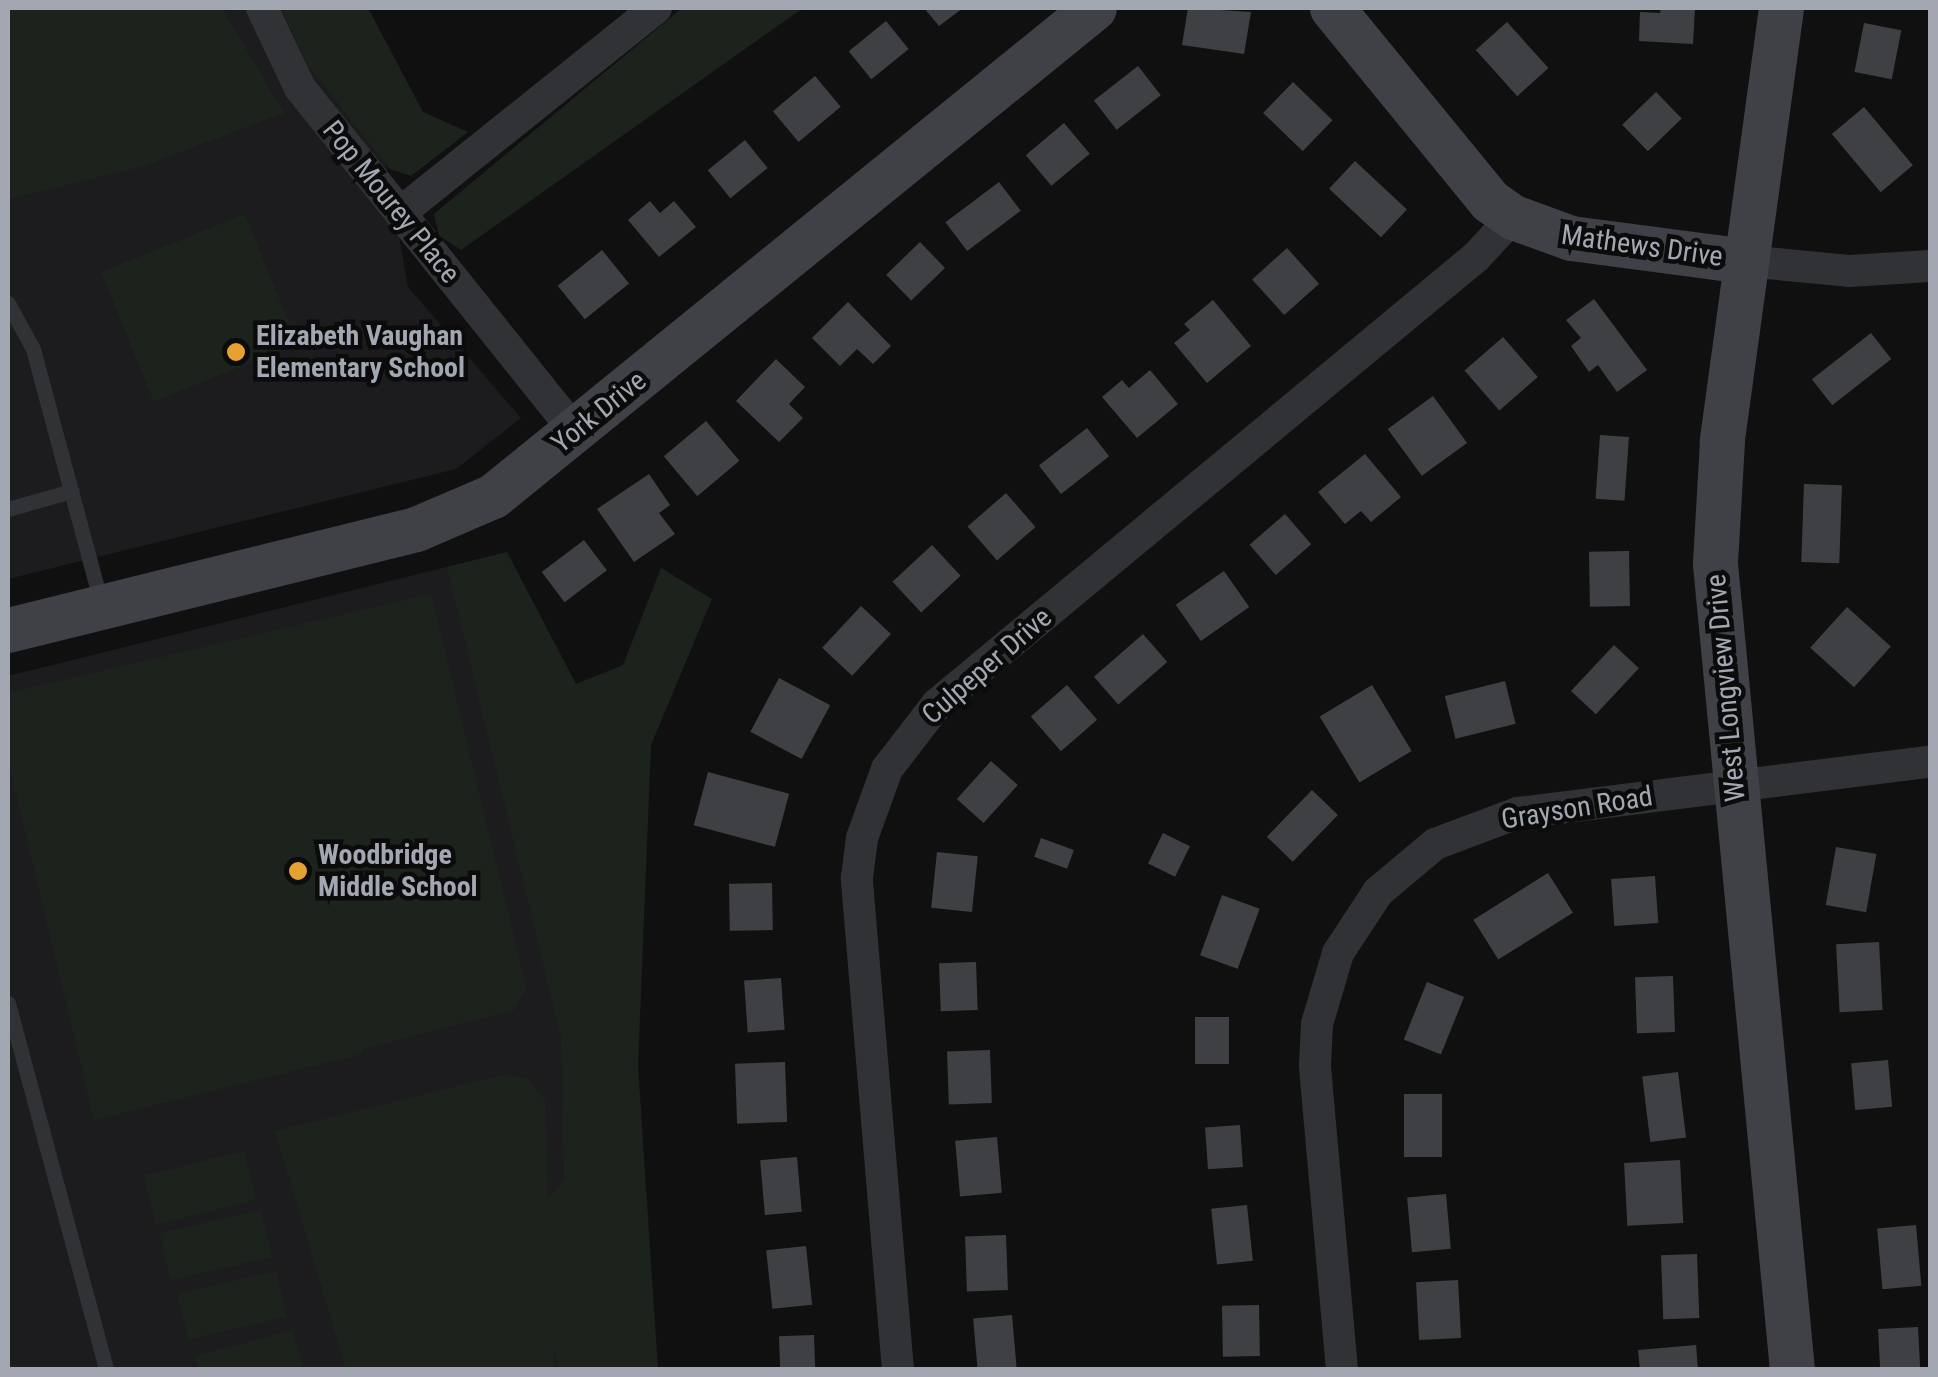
<!DOCTYPE html>
<style>
body{margin:0}
#map{position:relative;width:1938px;height:1377px;overflow:hidden;background:#101011;font-family:"Roboto Condensed",sans-serif}
div>[style]{position:absolute}
[style*='--x']{left:calc(var(--x)*1px);top:calc(var(--y)*1px);width:calc(var(--w)*1px);rotate:calc(var(--a)*1deg)}
.built>*{inset:0;background:#1c1c1e}
.green>*{inset:0;background:#1c231d;transform-origin:0 0}
.building>*{inset:0;background:#3f4044;transform-origin:0 0}
.lane>*{height:15px;margin:-7.5px;padding:0 7.5px;transform-origin:7.5px;border-radius:7.5px;background:#313236}
.street>*{height:32px;margin:-16px;padding:0 16px;transform-origin:16px;border-radius:16px;background:#313236}
.secondary>*{height:45px;margin:-22.5px;padding:0 22.5px;transform-origin:22.5px;border-radius:22.5px;background:#3f4146}
.dots>*{width:28px;height:28px;translate:-50% -50%;box-sizing:border-box;border:5px solid #0b0b0c;border-radius:50%}
span{translate:-50% -50%;white-space:nowrap;text-align:center;line-height:1.15;-webkit-text-stroke:9px #0b0b0c;paint-order:stroke}
.street-label{font-size:28px;color:#a2a7b1}
.poi-label{font-size:28px;color:#a2a7b1;font-weight:700}
.left{translate:0 -50%;text-align:left}
.frame{position:absolute;inset:0;border:10px solid #a2a7b1;pointer-events:none}
</style>
<div id="map">
<div class="built">
<i style="clip-path:polygon(154px 8px,358px 8px,408px 287px,521px 418px,456px 469px,8px 579px,8px 87px)"></i>
<i style="clip-path:polygon(507px 552px,658px 1369px,8px 1369px,8px 676px)"></i>
</div>
<div class="green">
<i style="clip-path:polygon(8px 8px,222px 8px,284px 113px,144px 166px,8px 199px)"></i>
<i style="clip-path:polygon(281px 8px,368px 8px,423px 112px,468px 132px,411px 176px,390px 169px,307px 64px)"></i>
<i style="clip-path:polygon(682px 8px,803px 8px,461px 250px,439px 236px,434px 214px)"></i>
<i style="left:245px;top:214px;width:140px;height:155px;rotate:68deg"></i>
<i style="clip-path:polygon(507px 552px,576px 684px,623px 665px,661px 568px,712px 599px,651px 745px,638px 1066px,658px 1369px,560px 1369px,554px 1350px,554px 1369px,346px 1369px,275px 1131px,499px 1076px,527px 1078px,545px 1100px,548px 1199px,564px 1180px,561px 1037px,447px 567px)"></i>
<i style="clip-path:polygon(431px 594px,526px 987px,514px 1010px,362px 1049px,362px 1054px,94px 1120px,8px 760px,8px 693px)"></i>
<i style="left:244px;top:1151px;width:50px;height:103px;rotate:76deg"></i>
<i style="left:261px;top:1210px;width:48px;height:104px;rotate:77deg"></i>
<i style="left:276px;top:1271px;width:47px;height:101px;rotate:77deg"></i>
<i style="clip-path:polygon(293px 1330px,303px 1369px,199px 1369px,196px 1356px)"></i>
</div>
<div class="building">
<i style="clip-path:polygon(924px 8px,963px 8px,939px 26px)"></i>
<i style="clip-path:polygon(1188px 8px,1251px 12px,1244px 54px,1182px 45px)"></i>
<i style="clip-path:polygon(1661px 8px,1695px 8px,1693px 44px,1639px 41px,1640px 12px,1660px 13px)"></i>
<i style="left:886px;top:21px;width:36px;height:48px;rotate:51deg"></i>
<i style="left:1507px;top:22px;width:62px;height:42px;rotate:48deg"></i>
<i style="left:1864px;top:23px;width:38px;height:50px;rotate:11deg"></i>
<i style="left:1138px;top:66px;width:37px;height:56px;rotate:52deg"></i>
<i style="left:815px;top:76px;width:40px;height:55px;rotate:50deg"></i>
<i style="left:1293px;top:82px;width:55px;height:43px;rotate:44deg"></i>
<i style="left:1656px;top:92px;width:37px;height:47px;rotate:46deg"></i>
<i style="left:1864px;top:107px;width:76px;height:42px;rotate:50deg"></i>
<i style="left:1064px;top:123px;width:40px;height:50px;rotate:50deg"></i>
<i style="left:745px;top:140px;width:36px;height:48px;rotate:51deg"></i>
<i style="left:1355px;top:161px;width:71px;height:38px;rotate:43deg"></i>
<i style="left:999px;top:182px;width:36px;height:67px;rotate:53deg"></i>
<i style="clip-path:polygon(650px 201px,660px 213px,674px 201px,696px 227px,659px 257px,628px 220px)"></i>
<i style="left:920px;top:242px;width:36px;height:47px;rotate:46deg"></i>
<i style="left:1287px;top:248px;width:48px;height:47px;rotate:48deg"></i>
<i style="left:602px;top:250px;width:43px;height:57px;rotate:51deg"></i>
<i style="clip-path:polygon(1594px 299px,1647px 370px,1617px 392px,1598px 365px,1589px 372px,1571px 346px,1581px 338px,1566px 320px)"></i>
<i style="clip-path:polygon(1213px 300px,1251px 346px,1207px 383px,1174px 343px,1190px 330px,1184px 324px)"></i>
<i style="clip-path:polygon(848px 302px,891px 346px,873px 364px,857px 349px,840px 366px,812px 338px)"></i>
<i style="left:1871px;top:333px;width:33px;height:75px;rotate:52deg"></i>
<i style="left:1503px;top:337px;width:53px;height:51px;rotate:49deg"></i>
<i style="clip-path:polygon(776px 359px,805px 387px,789px 404px,803px 418px,779px 442px,736px 401px)"></i>
<i style="clip-path:polygon(1150px 370px,1178px 404px,1137px 438px,1102px 397px,1122px 380px,1129px 388px)"></i>
<i style="left:1433px;top:396px;width:58px;height:56px;rotate:54deg"></i>
<i style="left:706px;top:421px;width:52px;height:55px;rotate:50deg"></i>
<i style="left:1087px;top:428px;width:36px;height:61px;rotate:52deg"></i>
<i style="left:1600px;top:435px;width:29px;height:64px;rotate:4deg"></i>
<i style="clip-path:polygon(1365px 454px,1401px 497px,1371px 522px,1361px 511px,1345px 524px,1318px 492px)"></i>
<i style="clip-path:polygon(649px 474px,670px 505px,659px 513px,675px 534px,634px 562px,597px 509px)"></i>
<i style="left:1804px;top:484px;width:38px;height:78px;rotate:2deg"></i>
<i style="left:1006px;top:493px;width:45px;height:51px;rotate:49deg"></i>
<i style="left:1285px;top:514px;width:40px;height:47px;rotate:49deg"></i>
<i style="left:584px;top:540px;width:38px;height:53px;rotate:53deg"></i>
<i style="left:932px;top:545px;width:42px;height:54px;rotate:47deg"></i>
<i style="left:1629px;top:551px;width:55px;height:40px;rotate:89deg"></i>
<i style="left:1224px;top:571px;width:44px;height:59px;rotate:55deg"></i>
<i style="left:861px;top:606px;width:41px;height:57px;rotate:43deg"></i>
<i style="left:1847px;top:607px;width:59px;height:55px;rotate:42deg"></i>
<i style="left:1143px;top:634px;width:37px;height:65px;rotate:49deg"></i>
<i style="left:1614px;top:645px;width:34px;height:63px;rotate:43deg"></i>
<i style="left:779px;top:678px;width:58px;height:61px;rotate:28deg"></i>
<i style="left:1505px;top:681px;width:44px;height:62px;rotate:76deg"></i>
<i style="left:1067px;top:685px;width:46px;height:48px;rotate:49deg"></i>
<i style="left:1372px;top:685px;width:77px;height:61px;rotate:59deg"></i>
<i style="left:991px;top:761px;width:36px;height:51px;rotate:42deg"></i>
<i style="left:708px;top:772px;width:84px;height:55px;rotate:15deg"></i>
<i style="left:1312px;top:790px;width:36px;height:65px;rotate:44deg"></i>
<i style="left:1163px;top:833px;width:30px;height:34px;rotate:26deg"></i>
<i style="left:1041px;top:838px;width:35px;height:20px;rotate:20deg"></i>
<i style="left:1836px;top:847px;width:41px;height:59px;rotate:10deg"></i>
<i style="left:937px;top:852px;width:41px;height:56px;rotate:6deg"></i>
<i style="left:1548px;top:873px;width:47px;height:88px;rotate:58deg"></i>
<i style="left:1655px;top:876px;width:47px;height:44px;rotate:86deg"></i>
<i style="left:772px;top:883px;width:47px;height:43px;rotate:89deg"></i>
<i style="left:1222px;top:895px;width:40px;height:64px;rotate:20deg"></i>
<i style="left:1879px;top:942px;width:68px;height:43px;rotate:87deg"></i>
<i style="left:976px;top:962px;width:48px;height:37px;rotate:88deg"></i>
<i style="left:1673px;top:976px;width:56px;height:38px;rotate:88deg"></i>
<i style="left:781px;top:978px;width:52px;height:37px;rotate:86deg"></i>
<i style="left:1427px;top:982px;width:40px;height:62px;rotate:22deg"></i>
<i style="left:1195px;top:1017px;width:34px;height:47px"></i>
<i style="left:990px;top:1050px;width:53px;height:43px;rotate:88deg"></i>
<i style="left:1888px;top:1060px;width:47px;height:37px;rotate:85deg"></i>
<i style="left:785px;top:1062px;width:60px;height:50px;rotate:88deg"></i>
<i style="left:1678px;top:1072px;width:66px;height:36px;rotate:83deg"></i>
<i style="left:1404px;top:1094px;width:38px;height:63px"></i>
<i style="left:1240px;top:1125px;width:42px;height:35px;rotate:86deg"></i>
<i style="left:997px;top:1137px;width:56px;height:42px;rotate:85deg"></i>
<i style="left:797px;top:1157px;width:55px;height:37px;rotate:85deg"></i>
<i style="left:1680px;top:1160px;width:63px;height:56px;rotate:87deg"></i>
<i style="left:1446px;top:1194px;width:55px;height:39px;rotate:85deg"></i>
<i style="left:1247px;top:1205px;width:56px;height:36px;rotate:84deg"></i>
<i style="left:1916px;top:1225px;width:61px;height:39px;rotate:85deg"></i>
<i style="left:1006px;top:1235px;width:55px;height:41px;rotate:88deg"></i>
<i style="left:806px;top:1246px;width:59px;height:40px;rotate:84deg"></i>
<i style="left:1697px;top:1254px;width:64px;height:36px;rotate:88deg"></i>
<i style="left:1458px;top:1280px;width:58px;height:42px;rotate:87deg"></i>
<i style="left:1259px;top:1305px;width:51px;height:37px;rotate:89deg"></i>
<i style="left:1012px;top:1315px;width:55px;height:39px;rotate:85deg"></i>
<i style="left:1918px;top:1327px;width:43px;height:40px;rotate:87deg"></i>
<i style="left:814px;top:1335px;width:35px;height:35px;rotate:88deg"></i>
<i style="clip-path:polygon(1696px 1345px,1698px 1370px,1640px 1370px,1638px 1350px)"></i>
</div>
<div class="lane">
<i style="--x:8;--y:303;--w:52;--a:61.5"></i>
<i style="--x:33;--y:349;--w:263;--a:75"></i>
<i style="--x:8;--y:509;--w:66;--a:-15.9"></i>
<i style="--x:8;--y:1003;--w:380;--a:75"></i>
</div>
<div class="street">
<i style="--x:262;--y:8;--w:89;--a:64.6"></i>
<i style="--x:300;--y:88;--w:440;--a:51.3"></i>
<i style="--x:400;--y:213;--w:328;--a:-38.7"></i>
<i style="--x:1746;--y:261;--w:103;--a:5.5"></i>
<i style="--x:1849;--y:271;--w:81;--a:-3.5"></i>
<i style="--x:898;--y:1370;--w:494;--a:-94.8"></i>
<i style="--x:857;--y:878;--w:40;--a:-82.9"></i>
<i style="--x:862;--y:838;--w:73;--a:-70.1"></i>
<i style="--x:887;--y:769;--w:82;--a:-52.4"></i>
<i style="--x:937;--y:704;--w:700;--a:-39.67"></i>
<i style="--x:1476;--y:257;--w:54;--a:-47.2"></i>
<i style="--x:1342;--y:1370;--w:306;--a:-95.1"></i>
<i style="--x:1315;--y:1065;--w:41;--a:-87.2"></i>
<i style="--x:1317;--y:1024;--w:74;--a:-73.5"></i>
<i style="--x:1338;--y:953;--w:73;--a:-56.7"></i>
<i style="--x:1378;--y:892;--w:75;--a:-40.1"></i>
<i style="--x:1435;--y:844;--w:89;--a:-20.5"></i>
<i style="--x:1518;--y:813;--w:415;--a:-7.1"></i>
</div>
<div class="secondary">
<i style="--x:1332;--y:8;--w:249;--a:50.7"></i>
<i style="--x:1490;--y:201;--w:28;--a:35"></i>
<i style="--x:1513;--y:217;--w:62;--a:19.9"></i>
<i style="--x:1571;--y:238;--w:177;--a:7.5"></i>
<i style="--x:1781;--y:8;--w:437;--a:97.8"></i>
<i style="--x:1722;--y:441;--w:123;--a:93.3"></i>
<i style="--x:1715;--y:564;--w:810;--a:84.54"></i>
<i style="--x:8;--y:630;--w:420;--a:-13.9"></i>
<i style="--x:416;--y:529;--w:84;--a:-23.2"></i>
<i style="--x:493;--y:496;--w:774;--a:-39.08"></i>
</div>
<div class="dots">
<i style="left:236px;top:352px;background:#e6a133"></i>
<i style="left:298px;top:871px;background:#e6a133"></i>
</div>
<div class="street-label">
<span style="left:391px;top:202px;rotate:51deg">Pop Mourey Place</span>
<span style="left:1642px;top:246px;rotate:8deg">Mathews Drive</span>
<span style="left:599px;top:412px;rotate:-39deg">York Drive</span>
<span style="left:987px;top:666px;rotate:-41deg">Culpeper Drive</span>
<span style="left:1726px;top:688px;rotate:-95deg">West Longview Drive</span>
<span style="left:1577px;top:808px;rotate:-9deg">Grayson Road</span>
</div>
<div class="poi-label">
<span class="left" style="left:256px;top:352px">Elizabeth Vaughan<br>Elementary School</span>
<span class="left" style="left:318px;top:871px">Woodbridge<br>Middle School</span>
</div>
<div class="frame"></div>
</div>
